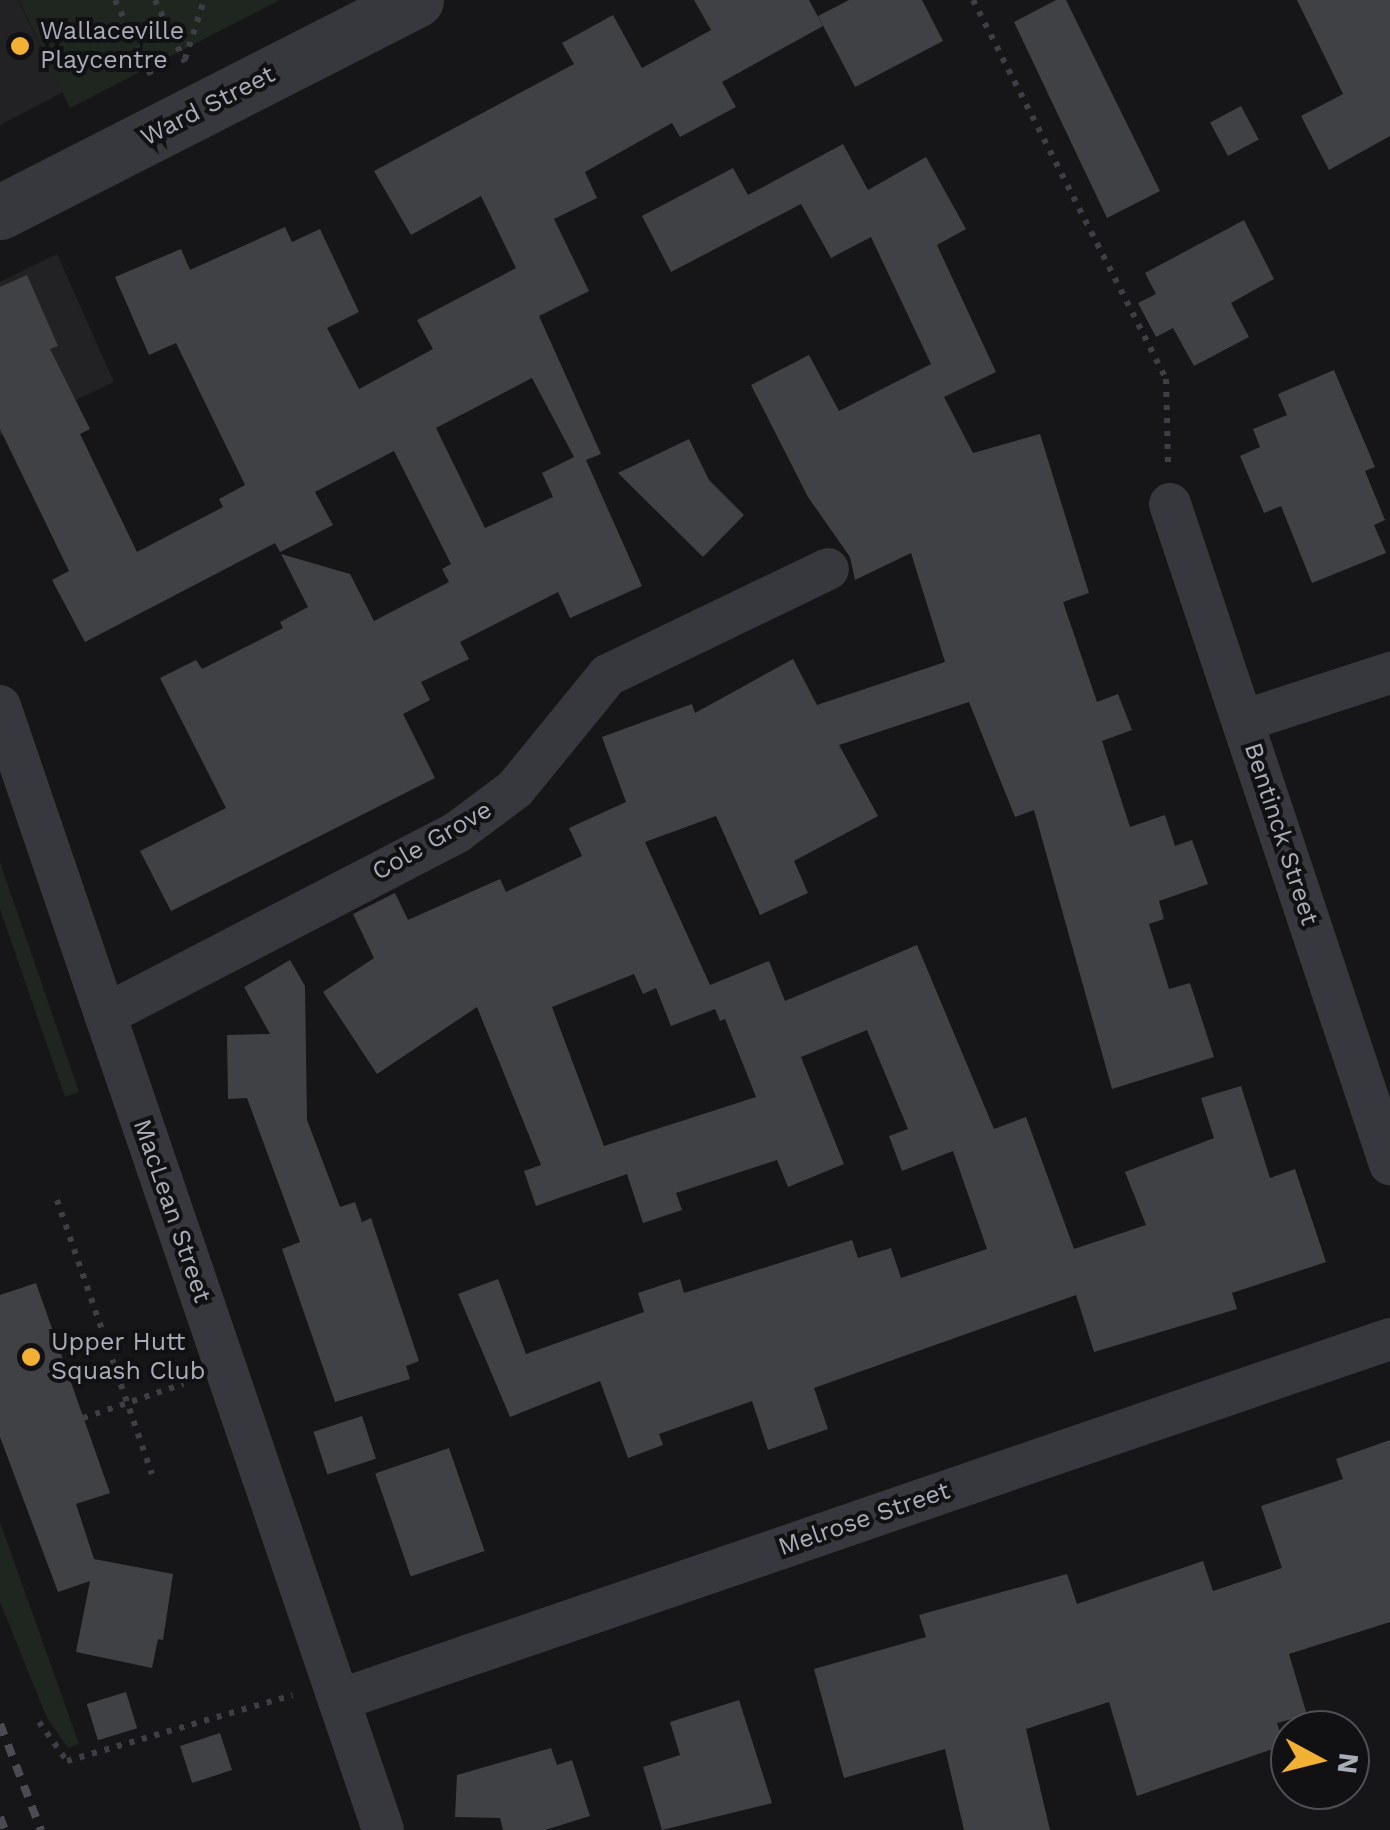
<!DOCTYPE html>
<style>
body{margin:0}
#map{position:relative;width:1390px;height:1830px;overflow:hidden;background:#161618;font-family:"Work Sans",sans-serif}
div>[style]{position:absolute}
[style*='--x']{left:calc(var(--x)*1px);top:calc(var(--y)*1px);width:calc(var(--w)*1px);rotate:calc(var(--a)*1deg)}
.built>*{inset:0;background:#222225}
.green>*{inset:0;background:#1e261f}
.building>*{inset:0;background:#404145;transform-origin:0 0}
.path>*{height:6px;margin-top:-3px;transform-origin:0;background:repeating-linear-gradient(90deg,#3d3f44 0 5px,transparent 0 13px)}
.minor>*{height:42px;margin:-21px;padding:0 21px;transform-origin:21px;border-radius:21px;background:#37383d}
.tertiary>*{height:55px;margin:-27.5px;padding:0 27.5px;transform-origin:27.5px;border-radius:27.5px;background:#37383d}
.rail>*{height:8px;margin-top:-4px;transform-origin:0;background:repeating-linear-gradient(90deg,#4a4c52 0 12px,transparent 0 22px)}
.dots>*{width:28px;height:28px;translate:-50% -50%;box-sizing:border-box;border:5px solid #111113;border-radius:50%}
span{translate:-50% -50%;white-space:nowrap;text-align:center;line-height:1.15;-webkit-text-stroke:8px #111113;paint-order:stroke}
.poi-label{font-size:25px;color:#a8adb8}
.left{translate:0 -50%;text-align:left}
.street-label{font-size:25px;color:#a8adb8}
.north{position:absolute;left:1270px;top:1710px;width:100px;height:100px;box-sizing:border-box;background:#111113;border:2px solid #4d4f55;border-radius:50%;rotate:97deg;font-size:28px;font-weight:700;line-height:40px;text-align:center;color:#a8adb8}
.north::after{content:'';display:block;margin:auto;width:35px;height:45px;background:#f2b134;clip-path:polygon(50% 0,100% 100%,50% 72%,0 100%)}
</style>
<div id="map">
<div class="built">
<i style="clip-path:polygon(0 0,18px 0,63px 92px,0 125px)"></i>
<i style="clip-path:polygon(57px 254px,114px 382px,0 436px,0 282px)"></i>
</div>
<div class="green">
<i style="clip-path:polygon(19px 0,280px 0,70px 108px)"></i>
<i style="clip-path:polygon(0 862px,79px 1092px,65px 1097px,0 909px)"></i>
<i style="clip-path:polygon(0 1522px,79px 1744px,68px 1748px,47px 1718px,0 1602px)"></i>
</div>
<div class="building">
<i style="clip-path:polygon(evenodd,694px 0,809px 0,823px 26px,722px 82px,736px 107px,680px 137px,672px 123px,585px 172px,597px 198px,554px 219px,589px 291px,539px 316px,601px 454px,586px 460px,642px 586px,570px 618px,558px 592px,460px 642px,469px 659px,421px 682px,430px 700px,403px 714px,435px 778px,171px 911px,140px 851px,226px 808px,160px 678px,196px 660px,202px 669px,283px 628px,280px 622px,308px 607px,281px 554px,350px 574px,374px 621px,449px 582px,442px 569px,451px 564px,394px 451px,315px 492px,333px 525px,280px 552px,275px 543px,85px 642px,52px 580px,69px 571px,0 429px,0 287px,27px 275px,58px 346px,50px 349px,90px 429px,80px 434px,137px 552px,223px 507px,219px 499px,245px 485px,176px 343px,149px 355px,115px 277px,181px 249px,190px 270px,285px 227px,292px 242px,320px 229px,359px 312px,327px 328px,359px 389px,433px 349px,417px 320px,516px 268px,481px 196px,411px 235px,374px 171px,574px 64px,562px 43px,613px 15px,642px 68px,711px 30px,694px 0,532px 378px,574px 457px,542px 473px,553px 497px,485px 528px,436px 428px,532px 378px)"></i>
<i style="clip-path:polygon(849px 0,922px 0,943px 41px,855px 87px,818px 16px)"></i>
<i style="clip-path:polygon(1056px 0,1066px 0,1160px 191px,1107px 218px,1014px 22px)"></i>
<i style="clip-path:polygon(1297px 0,1390px 0,1390px 136px,1329px 170px,1301px 116px,1343px 94px)"></i>
<i style="left:1241px;top:106px;width:38px;height:35px;rotate:62deg"></i>
<i style="clip-path:polygon(evenodd,843px 144px,868px 190px,926px 157px,966px 229px,937px 245px,996px 372px,944px 397px,973px 453px,1040px 434px,1089px 593px,1063px 602px,1097px 702px,1118px 694px,1132px 730px,1102px 741px,1130px 827px,1165px 815px,1175px 846px,1192px 840px,1208px 884px,1159px 901px,1164px 919px,1149px 924px,1169px 989px,1190px 983px,1214px 1057px,1112px 1089px,1034px 810px,1015px 817px,969px 702px,839px 745px,878px 816px,794px 861px,808px 893px,760px 915px,716px 816px,645px 842px,710px 985px,769px 961px,785px 1001px,917px 945px,994px 1129px,1026px 1117px,1074px 1249px,1146px 1225px,1125px 1172px,1214px 1138px,1201px 1098px,1241px 1086px,1270px 1178px,1295px 1169px,1326px 1262px,1232px 1293px,1237px 1309px,1094px 1352px,1076px 1295px,814px 1388px,828px 1429px,768px 1450px,752px 1401px,659px 1434px,663px 1445px,628px 1458px,600px 1381px,510px 1417px,458px 1294px,498px 1279px,526px 1354px,644px 1312px,638px 1293px,680px 1279px,684px 1293px,852px 1240px,858px 1258px,891px 1248px,901px 1278px,987px 1249px,953px 1151px,902px 1171px,889px 1136px,908px 1129px,867px 1030px,801px 1057px,844px 1164px,788px 1187px,777px 1160px,676px 1193px,682px 1210px,643px 1223px,627px 1174px,536px 1206px,524px 1171px,541px 1165px,477px 1007px,377px 1074px,323px 992px,374px 958px,353px 914px,395px 893px,408px 920px,500px 879px,506px 892px,582px 856px,569px 828px,626px 802px,602px 737px,692px 704px,695px 713px,793px 659px,817px 705px,945px 662px,911px 553px,855px 580px,850px 557px,808px 497px,751px 385px,809px 355px,839px 411px,931px 364px,871px 237px,831px 258px,801px 204px,671px 272px,642px 216px,733px 168px,748px 195px,843px 144px,634px 974px,643px 994px,656px 988px,671px 1026px,715px 1009px,720px 1021px,725px 1019px,756px 1097px,604px 1146px,552px 1007px,634px 974px)"></i>
<i style="clip-path:polygon(1244px 220px,1274px 279px,1231px 303px,1249px 337px,1194px 366px,1173px 328px,1156px 337px,1138px 303px,1156px 294px,1145px 273px)"></i>
<i style="clip-path:polygon(1334px 370px,1375px 467px,1365px 471px,1385px 520px,1374px 525px,1386px 553px,1312px 583px,1281px 506px,1264px 513px,1240px 456px,1260px 447px,1253px 429px,1287px 415px,1278px 394px)"></i>
<i style="clip-path:polygon(689px 439px,709px 480px,744px 515px,703px 557px,618px 473px)"></i>
<i style="clip-path:polygon(290px 960px,305px 986px,307px 1120px,340px 1207px,355px 1202px,362px 1222px,371px 1218px,419px 1361px,406px 1366px,410px 1379px,335px 1402px,282px 1249px,300px 1242px,247px 1098px,228px 1099px,227px 1035px,270px 1034px,244px 987px)"></i>
<i style="clip-path:polygon(36px 1283px,110px 1493px,76px 1504px,94px 1559px,173px 1574px,163px 1640px,158px 1639px,152px 1668px,76px 1652px,90px 1581px,58px 1592px,0 1437px,0 1295px)"></i>
<i style="left:362px;top:1416px;width:45px;height:51px;rotate:72deg"></i>
<i style="clip-path:polygon(1390px 1440px,1390px 1622px,1289px 1654px,1307px 1715px,1277px 1723px,1284px 1745px,1137px 1796px,1109px 1702px,1026px 1729px,1050px 1830px,964px 1830px,945px 1749px,844px 1778px,814px 1669px,926px 1637px,919px 1615px,1067px 1574px,1077px 1604px,1203px 1561px,1213px 1591px,1282px 1568px,1261px 1506px,1343px 1479px,1336px 1459px)"></i>
<i style="left:449px;top:1448px;width:109px;height:78px;rotate:71deg"></i>
<i style="left:126px;top:1692px;width:38px;height:41px;rotate:73deg"></i>
<i style="clip-path:polygon(739px 1700px,772px 1803px,662px 1830px,643px 1767px,680px 1755px,670px 1722px)"></i>
<i style="left:220px;top:1733px;width:39px;height:42px;rotate:72deg"></i>
<i style="clip-path:polygon(551px 1748px,557px 1765px,572px 1760px,590px 1816px,545px 1830px,503px 1830px,500px 1818px,455px 1817px,457px 1775px)"></i>
</div>
<div class="path">
<i style="--x:115;--y:0;--w:83;--a:64.4"></i>
<i style="--x:155;--y:0;--w:69;--a:64.2"></i>
<i style="--x:973;--y:0;--w:425;--a:63"></i>
<i style="--x:1166;--y:379;--w:84;--a:88.6"></i>
<i style="--x:185;--y:59;--w:62;--a:-72.1"></i>
<i style="--x:57;--y:1200;--w:290;--a:70.9"></i>
<i style="--x:83;--y:1418;--w:106;--a:-18.8"></i>
<i style="--x:39;--y:1722;--w:48;--a:54.3"></i>
<i style="--x:67;--y:1761;--w:235;--a:-16.3"></i>
</div>
<div class="minor">
<i style="--x:1170;--y:504;--w:696;--a:71.57"></i>
<i style="--x:0;--y:706;--w:1187;--a:71.18"></i>
<i style="--x:1243;--y:721;--w:155;--a:-18.1"></i>
<i style="--x:105;--y:1015;--w:395;--a:-27.4"></i>
<i style="--x:456;--y:833;--w:74;--a:-36.7"></i>
<i style="--x:515;--y:789;--w:147;--a:-50.8"></i>
<i style="--x:608;--y:675;--w:244;--a:-25.7"></i>
<i style="--x:339;--y:1700;--w:1111;--a:-18.96"></i>
</div>
<div class="tertiary">
<i style="--x:0;--y:212;--w:467;--a:-27"></i>
</div>
<div class="rail">
<i style="--x:0;--y:1724;--w:114;--a:68.9"></i>
<i style="--x:0;--y:1817;--w:14;--a:69"></i>
</div>
<div class="dots">
<i style="left:20px;top:46px;background:#f2b134"></i>
<i style="left:31px;top:1357px;background:#f2b134"></i>
</div>
<div class="poi-label">
<span class="left" style="left:40px;top:46px">Wallaceville<br>Playcentre</span>
<span class="left" style="left:51px;top:1357px">Upper Hutt<br>Squash Club</span>
</div>
<div class="street-label">
<span style="left:208px;top:106px;rotate:-27deg">Ward Street</span>
<span style="left:1281px;top:834px;rotate:72deg">Bentinck Street</span>
<span style="left:432px;top:841px;rotate:-30deg">Cole Grove</span>
<span style="left:172px;top:1211px;rotate:71deg">MacLean Street</span>
<span style="left:864px;top:1519px;rotate:-19deg">Melrose Street</span>
</div>
<div class="north">N</div>
</div>
